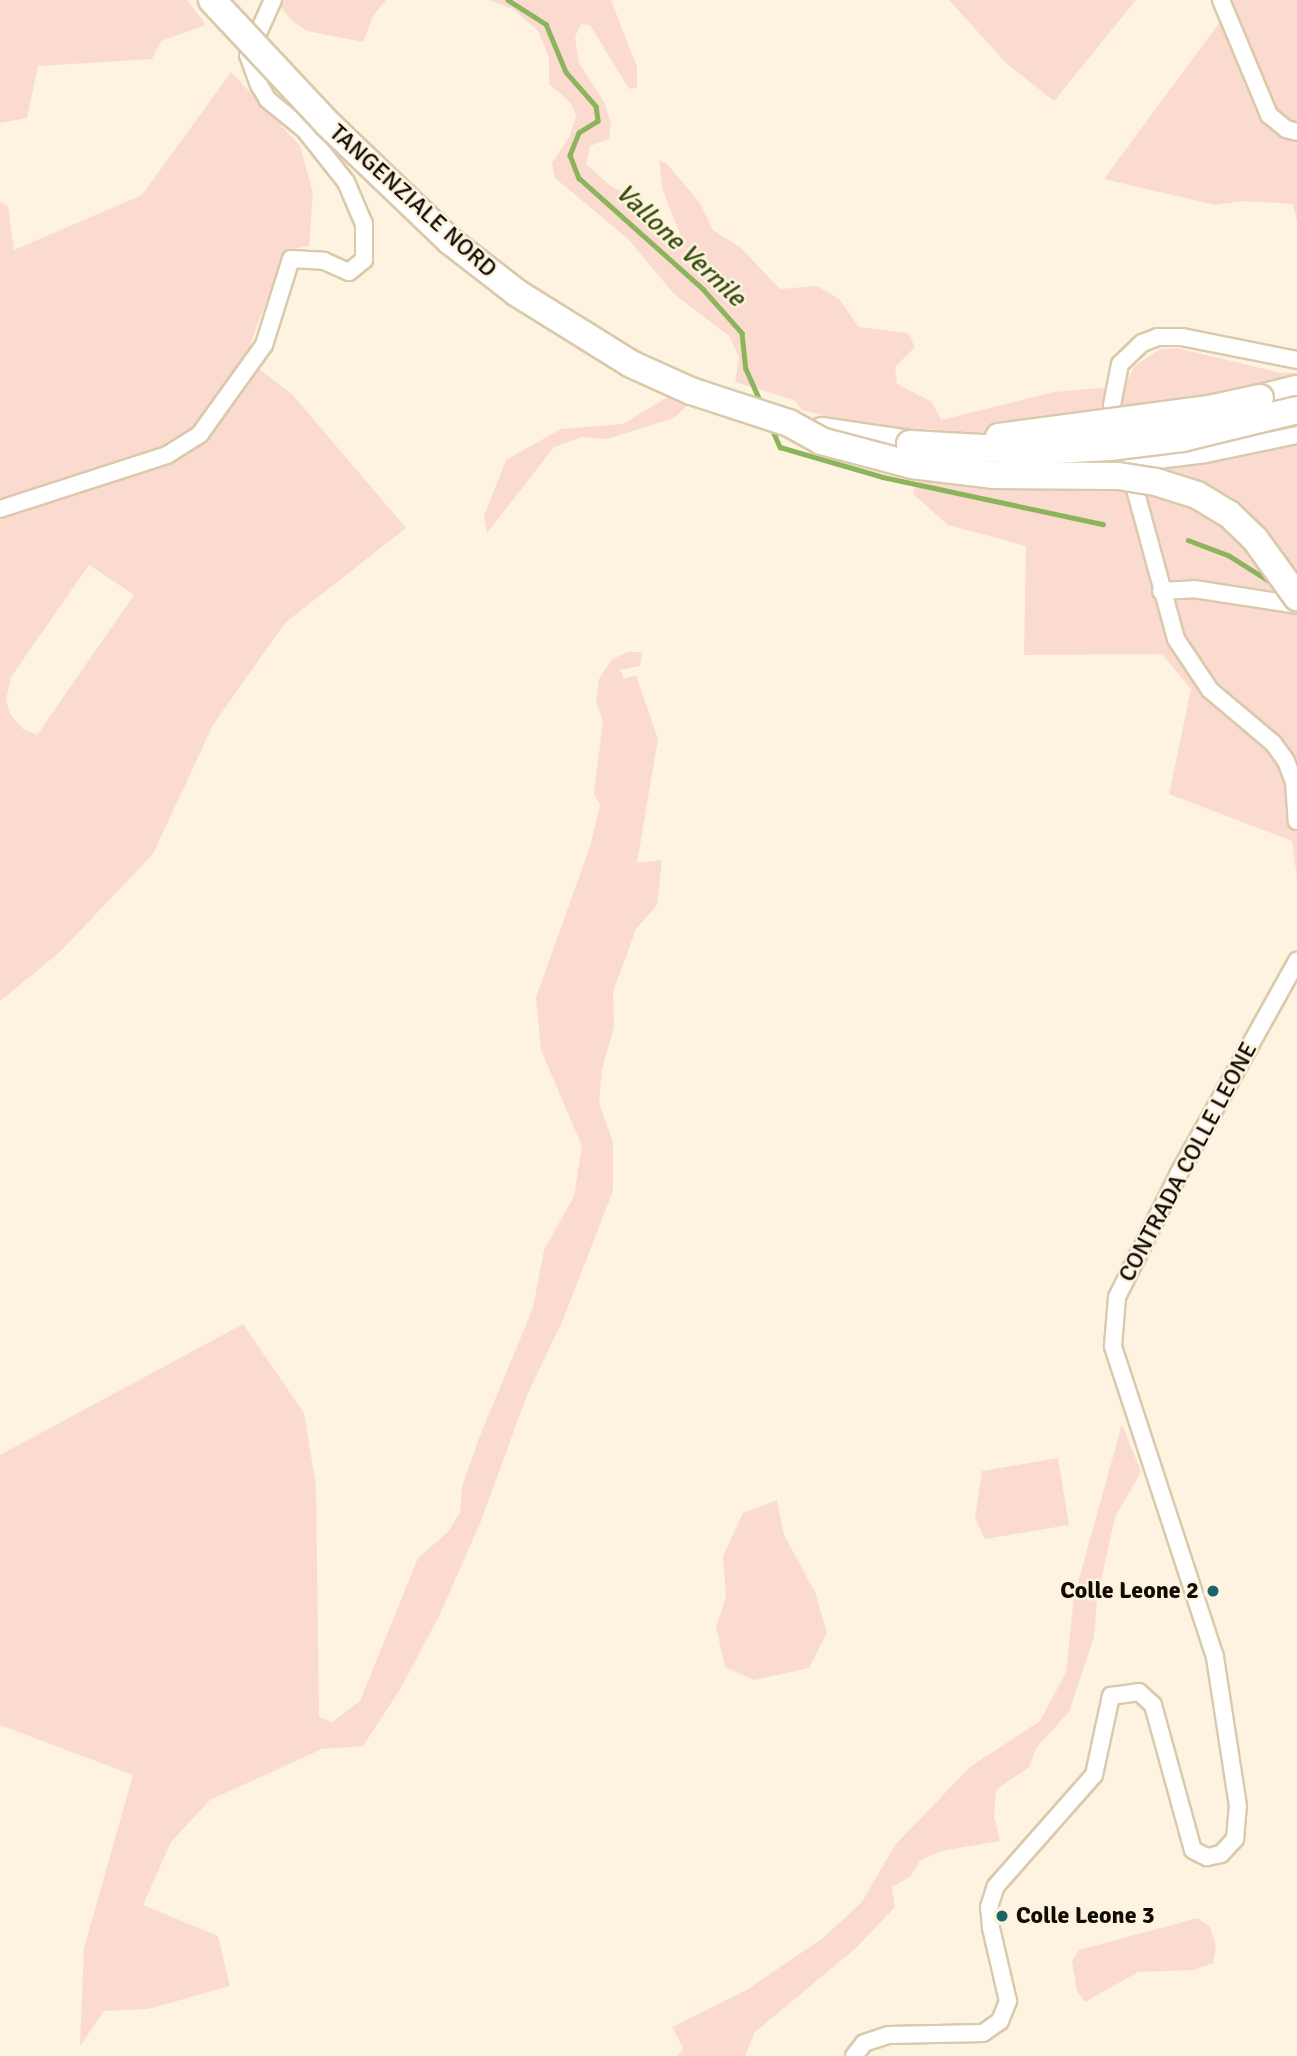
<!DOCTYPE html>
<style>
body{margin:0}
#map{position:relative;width:1297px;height:2056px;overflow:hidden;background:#fdf3e0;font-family:Signika,sans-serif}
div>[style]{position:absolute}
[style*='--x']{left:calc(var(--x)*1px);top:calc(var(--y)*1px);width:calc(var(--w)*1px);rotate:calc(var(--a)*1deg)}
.green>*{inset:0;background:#fbdbd0}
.stream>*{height:4.5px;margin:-2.25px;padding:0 2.25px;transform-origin:2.25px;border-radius:2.25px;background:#8cb45c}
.roads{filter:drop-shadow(2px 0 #dacaab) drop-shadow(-2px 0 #dacaab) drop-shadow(0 2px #dacaab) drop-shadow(0 -2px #dacaab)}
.street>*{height:16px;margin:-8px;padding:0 8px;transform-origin:8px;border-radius:8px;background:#fff}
.primary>*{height:26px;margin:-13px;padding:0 13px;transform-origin:13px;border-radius:13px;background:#fff}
.bridges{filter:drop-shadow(2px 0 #dacaab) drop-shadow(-2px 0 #dacaab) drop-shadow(0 2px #dacaab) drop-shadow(0 -2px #dacaab)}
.primary-bridge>*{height:26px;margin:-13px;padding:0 13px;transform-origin:13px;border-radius:13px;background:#fff}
.dots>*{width:19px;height:19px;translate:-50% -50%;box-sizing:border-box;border:4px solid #fdf3e0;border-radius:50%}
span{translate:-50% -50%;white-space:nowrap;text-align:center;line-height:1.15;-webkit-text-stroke:5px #fdf3e0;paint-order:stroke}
.street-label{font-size:24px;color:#110c03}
.poi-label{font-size:24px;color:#110c03;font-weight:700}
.right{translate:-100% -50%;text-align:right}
.left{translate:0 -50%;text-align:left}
.water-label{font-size:26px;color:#344c0c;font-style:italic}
</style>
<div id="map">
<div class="green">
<i style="clip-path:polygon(0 0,187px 0,206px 25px,161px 41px,152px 59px,38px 66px,27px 118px,0 123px)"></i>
<i style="clip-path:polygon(276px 0,386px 0,373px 16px,363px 42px,307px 31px,291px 20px)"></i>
<i style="clip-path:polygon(489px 0,611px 0,637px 67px,637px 87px,629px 89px,590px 25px,581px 24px,575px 37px,579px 63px,604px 102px,611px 123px,609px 139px,590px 146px,586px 164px,612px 187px,635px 197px,647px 215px,682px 239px,663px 191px,659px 160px,668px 165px,700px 203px,713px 230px,741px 248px,780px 289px,817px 286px,839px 299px,859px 327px,908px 333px,915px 347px,895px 367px,897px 384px,932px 402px,941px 420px,1054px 392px,1124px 386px,1135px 366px,1160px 349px,1177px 348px,1281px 373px,1297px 373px,1297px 878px,1292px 841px,1169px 794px,1191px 689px,1162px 654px,1024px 655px,1026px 546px,948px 525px,913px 494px,936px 429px,908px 432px,838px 419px,802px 410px,794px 400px,735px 382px,739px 357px,729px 336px,674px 294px,628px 239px,555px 178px,552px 163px,570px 136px,576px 115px,570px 102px,549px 84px,549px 57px,538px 31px,513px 9px)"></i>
<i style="clip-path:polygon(949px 0,1136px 0,1054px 101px,1007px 64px)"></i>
<i style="clip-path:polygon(1229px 0,1297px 0,1297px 125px,1278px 113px,1267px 97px)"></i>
<i style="clip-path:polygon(1222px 19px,1245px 86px,1276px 129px,1297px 138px,1297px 221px,1293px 204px,1243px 201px,1215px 205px,1104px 179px)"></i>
<i style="clip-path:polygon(evenodd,231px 72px,300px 146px,313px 193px,309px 246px,286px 250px,245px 358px,292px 394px,406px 528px,285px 623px,213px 725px,153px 854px,60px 952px,0 1001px,0 202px,8px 206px,14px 250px,142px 195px,231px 72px,89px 565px,134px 595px,37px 735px,23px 729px,10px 714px,6px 700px,11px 677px,89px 565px)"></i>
<i style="clip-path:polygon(676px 392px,692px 401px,674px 418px,607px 439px,582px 437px,554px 447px,487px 533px,484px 516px,506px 460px,561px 429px,623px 424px)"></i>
<i style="clip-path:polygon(627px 652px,642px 652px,640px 666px,620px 670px,624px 679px,636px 675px,658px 739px,637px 863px,662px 860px,657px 905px,636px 929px,613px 992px,614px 1027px,602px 1070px,599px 1103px,613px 1142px,613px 1191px,562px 1322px,527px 1395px,481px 1521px,440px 1614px,401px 1688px,363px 1746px,322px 1749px,210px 1800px,171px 1842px,143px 1905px,218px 1936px,230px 1986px,148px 2009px,104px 2011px,80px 2046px,84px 1948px,133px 1775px,0 1725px,0 1455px,243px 1324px,304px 1413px,316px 1486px,319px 1717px,332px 1722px,360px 1701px,418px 1558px,448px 1532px,460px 1512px,462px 1487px,479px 1438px,533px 1308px,544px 1250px,574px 1196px,582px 1146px,541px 1050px,536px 997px,590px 847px,600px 805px,594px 794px,603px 720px,596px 703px,599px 679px,611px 660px)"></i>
<i style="clip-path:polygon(1122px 1424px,1141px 1472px,1115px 1517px,1097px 1599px,1094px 1637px,1069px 1712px,1037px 1747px,1029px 1767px,996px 1790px,994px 1816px,1000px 1841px,941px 1851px,920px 1861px,910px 1877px,892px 1887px,895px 1907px,857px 1947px,755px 2032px,745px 2056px,678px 2056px,683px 2048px,672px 2027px,745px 1991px,823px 1938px,862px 1902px,895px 1845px,970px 1767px,1040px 1721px,1066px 1672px,1074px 1597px)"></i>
<i style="clip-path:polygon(1058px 1458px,1069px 1525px,985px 1539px,975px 1518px,982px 1471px)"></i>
<i style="clip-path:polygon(777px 1500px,784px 1535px,815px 1592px,827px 1633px,809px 1668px,754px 1680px,725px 1667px,716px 1627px,726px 1597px,723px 1556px,743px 1513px)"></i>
<i style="clip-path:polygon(1198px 1918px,1210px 1927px,1216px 1946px,1213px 1963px,1194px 1970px,1138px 1972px,1085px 2002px,1077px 1991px,1072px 1961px,1079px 1950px)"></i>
</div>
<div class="stream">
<i style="--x:508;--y:0;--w:45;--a:32.3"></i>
<i style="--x:546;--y:24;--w:52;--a:67.4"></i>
<i style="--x:566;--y:72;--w:45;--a:48.6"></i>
<i style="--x:596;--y:106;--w:15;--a:82"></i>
<i style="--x:598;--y:121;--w:22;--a:148"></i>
<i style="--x:579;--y:133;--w:24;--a:112"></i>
<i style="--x:570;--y:155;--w:25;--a:69"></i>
<i style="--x:579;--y:178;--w:166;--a:41.8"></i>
<i style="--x:703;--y:289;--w:59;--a:48.4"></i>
<i style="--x:742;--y:333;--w:36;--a:84"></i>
<i style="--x:746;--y:369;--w:39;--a:66"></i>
<i style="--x:772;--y:429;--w:20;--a:66"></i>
<i style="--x:780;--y:447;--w:107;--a:16.2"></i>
<i style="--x:883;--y:477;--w:225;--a:12.1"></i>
<i style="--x:1188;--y:540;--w:43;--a:20.6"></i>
<i style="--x:1228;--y:555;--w:54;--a:32.2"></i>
</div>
<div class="roads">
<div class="street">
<i style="--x:1221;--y:0;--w:125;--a:67.3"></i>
<i style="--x:1269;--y:115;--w:22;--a:39"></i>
<i style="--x:1286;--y:129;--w:11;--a:15"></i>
<i style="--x:1297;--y:360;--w:117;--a:-168.7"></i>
<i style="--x:1182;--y:337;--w:24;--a:180"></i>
<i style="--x:1158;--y:337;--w:17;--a:159"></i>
<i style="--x:1142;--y:343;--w:30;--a:136"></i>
<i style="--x:1120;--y:364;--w:42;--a:101"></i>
<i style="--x:1112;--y:405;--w:243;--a:74.7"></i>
<i style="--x:1176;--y:639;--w:61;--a:56.3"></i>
<i style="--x:1210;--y:690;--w:82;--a:40.1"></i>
<i style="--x:1273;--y:743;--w:22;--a:54"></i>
<i style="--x:1286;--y:761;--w:22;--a:69"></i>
<i style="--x:1294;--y:782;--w:39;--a:86"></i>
<i style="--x:1125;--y:464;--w:82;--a:-7"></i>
<i style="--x:1206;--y:454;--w:93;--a:-11.8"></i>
<i style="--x:0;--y:509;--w:176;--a:-17.9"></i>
<i style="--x:167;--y:455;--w:39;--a:-32"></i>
<i style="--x:200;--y:434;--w:110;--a:-54.3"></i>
<i style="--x:264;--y:345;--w:90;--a:-72.6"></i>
<i style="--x:291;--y:259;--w:33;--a:3"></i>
<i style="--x:324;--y:261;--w:27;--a:24"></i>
<i style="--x:349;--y:272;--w:19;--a:-39"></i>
<i style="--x:364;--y:260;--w:36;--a:-90"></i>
<i style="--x:364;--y:224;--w:46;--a:-113.2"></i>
<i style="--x:346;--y:182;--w:66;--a:-128.3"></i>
<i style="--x:305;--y:130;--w:48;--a:-141"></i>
<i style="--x:268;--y:100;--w:17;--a:-121"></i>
<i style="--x:259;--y:85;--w:32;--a:-110"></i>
<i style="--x:248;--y:55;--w:60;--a:-65.6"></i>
<i style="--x:1161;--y:591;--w:33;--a:-3"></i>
<i style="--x:1194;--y:589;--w:104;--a:8.8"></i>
<i style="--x:854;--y:2056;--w:16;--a:-52"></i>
<i style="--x:864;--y:2043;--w:26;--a:-18"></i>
<i style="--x:889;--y:2035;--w:94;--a:-1.2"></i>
<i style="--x:983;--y:2033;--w:21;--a:-35"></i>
<i style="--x:1000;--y:2021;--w:22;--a:-68"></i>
<i style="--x:1008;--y:2001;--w:75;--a:-103.1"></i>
<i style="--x:991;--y:1928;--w:21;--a:-95"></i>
<i style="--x:989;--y:1907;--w:22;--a:-72"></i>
<i style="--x:996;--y:1886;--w:148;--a:-48.6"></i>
<i style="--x:1094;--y:1775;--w:81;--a:-77.9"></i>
<i style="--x:1111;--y:1696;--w:28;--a:-8"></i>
<i style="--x:1139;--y:1692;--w:19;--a:43"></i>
<i style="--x:1153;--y:1705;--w:150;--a:74.6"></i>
<i style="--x:1193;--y:1850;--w:16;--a:27"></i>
<i style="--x:1207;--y:1857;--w:14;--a:-12"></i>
<i style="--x:1221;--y:1854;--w:21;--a:-47"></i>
<i style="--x:1235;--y:1839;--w:33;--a:-85"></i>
<i style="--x:1238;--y:1806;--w:151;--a:-98.8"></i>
<i style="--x:1215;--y:1657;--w:327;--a:-108.2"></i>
<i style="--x:1113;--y:1346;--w:49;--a:-85.3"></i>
<i style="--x:1117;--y:1297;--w:139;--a:-63.4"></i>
<i style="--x:1179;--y:1173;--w:243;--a:-60.9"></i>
</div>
<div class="primary">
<i style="--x:1260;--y:398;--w:38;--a:-14"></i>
<i style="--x:822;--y:431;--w:89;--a:8.4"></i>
</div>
</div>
<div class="bridges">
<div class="primary-bridge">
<i style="--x:212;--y:0;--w:170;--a:46.9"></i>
<i style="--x:328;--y:124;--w:169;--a:43.8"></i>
<i style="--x:450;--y:241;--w:85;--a:37.8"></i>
<i style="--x:517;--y:293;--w:134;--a:31.9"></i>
<i style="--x:631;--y:364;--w:66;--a:24.2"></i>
<i style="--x:691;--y:391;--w:103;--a:18.1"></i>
<i style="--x:789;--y:423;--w:37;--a:29"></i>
<i style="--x:821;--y:441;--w:94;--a:14.8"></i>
<i style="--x:912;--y:465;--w:83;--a:7"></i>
<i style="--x:994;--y:475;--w:124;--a:0.5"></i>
<i style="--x:1118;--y:476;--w:38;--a:9"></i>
<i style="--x:1156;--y:482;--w:43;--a:17.6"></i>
<i style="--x:1197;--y:495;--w:37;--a:31"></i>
<i style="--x:1229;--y:514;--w:36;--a:44"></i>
<i style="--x:1255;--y:539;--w:72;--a:54.1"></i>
<i style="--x:999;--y:437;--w:212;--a:-7.6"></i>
<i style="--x:1209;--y:409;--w:52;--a:-12.2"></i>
<i style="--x:910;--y:444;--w:126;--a:3.2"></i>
<i style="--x:1036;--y:451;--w:73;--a:-3.1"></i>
<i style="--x:1109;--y:447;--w:74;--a:-7"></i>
<i style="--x:1182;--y:438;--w:118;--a:-13.7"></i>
</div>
</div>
<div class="dots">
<i style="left:1213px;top:1591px;background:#186667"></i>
<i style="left:1002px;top:1916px;background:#186667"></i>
</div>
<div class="street-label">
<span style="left:413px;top:201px;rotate:42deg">TANGENZIALE NORD</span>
<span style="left:1188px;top:1162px;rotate:-62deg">CONTRADA COLLE LEONE</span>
</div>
<div class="poi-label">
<span class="right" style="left:1199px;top:1591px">Colle Leone 2</span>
<span class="left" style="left:1016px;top:1916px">Colle Leone 3</span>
</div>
<div class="water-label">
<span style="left:680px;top:246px;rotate:43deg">Vallone Vernile</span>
</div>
</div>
